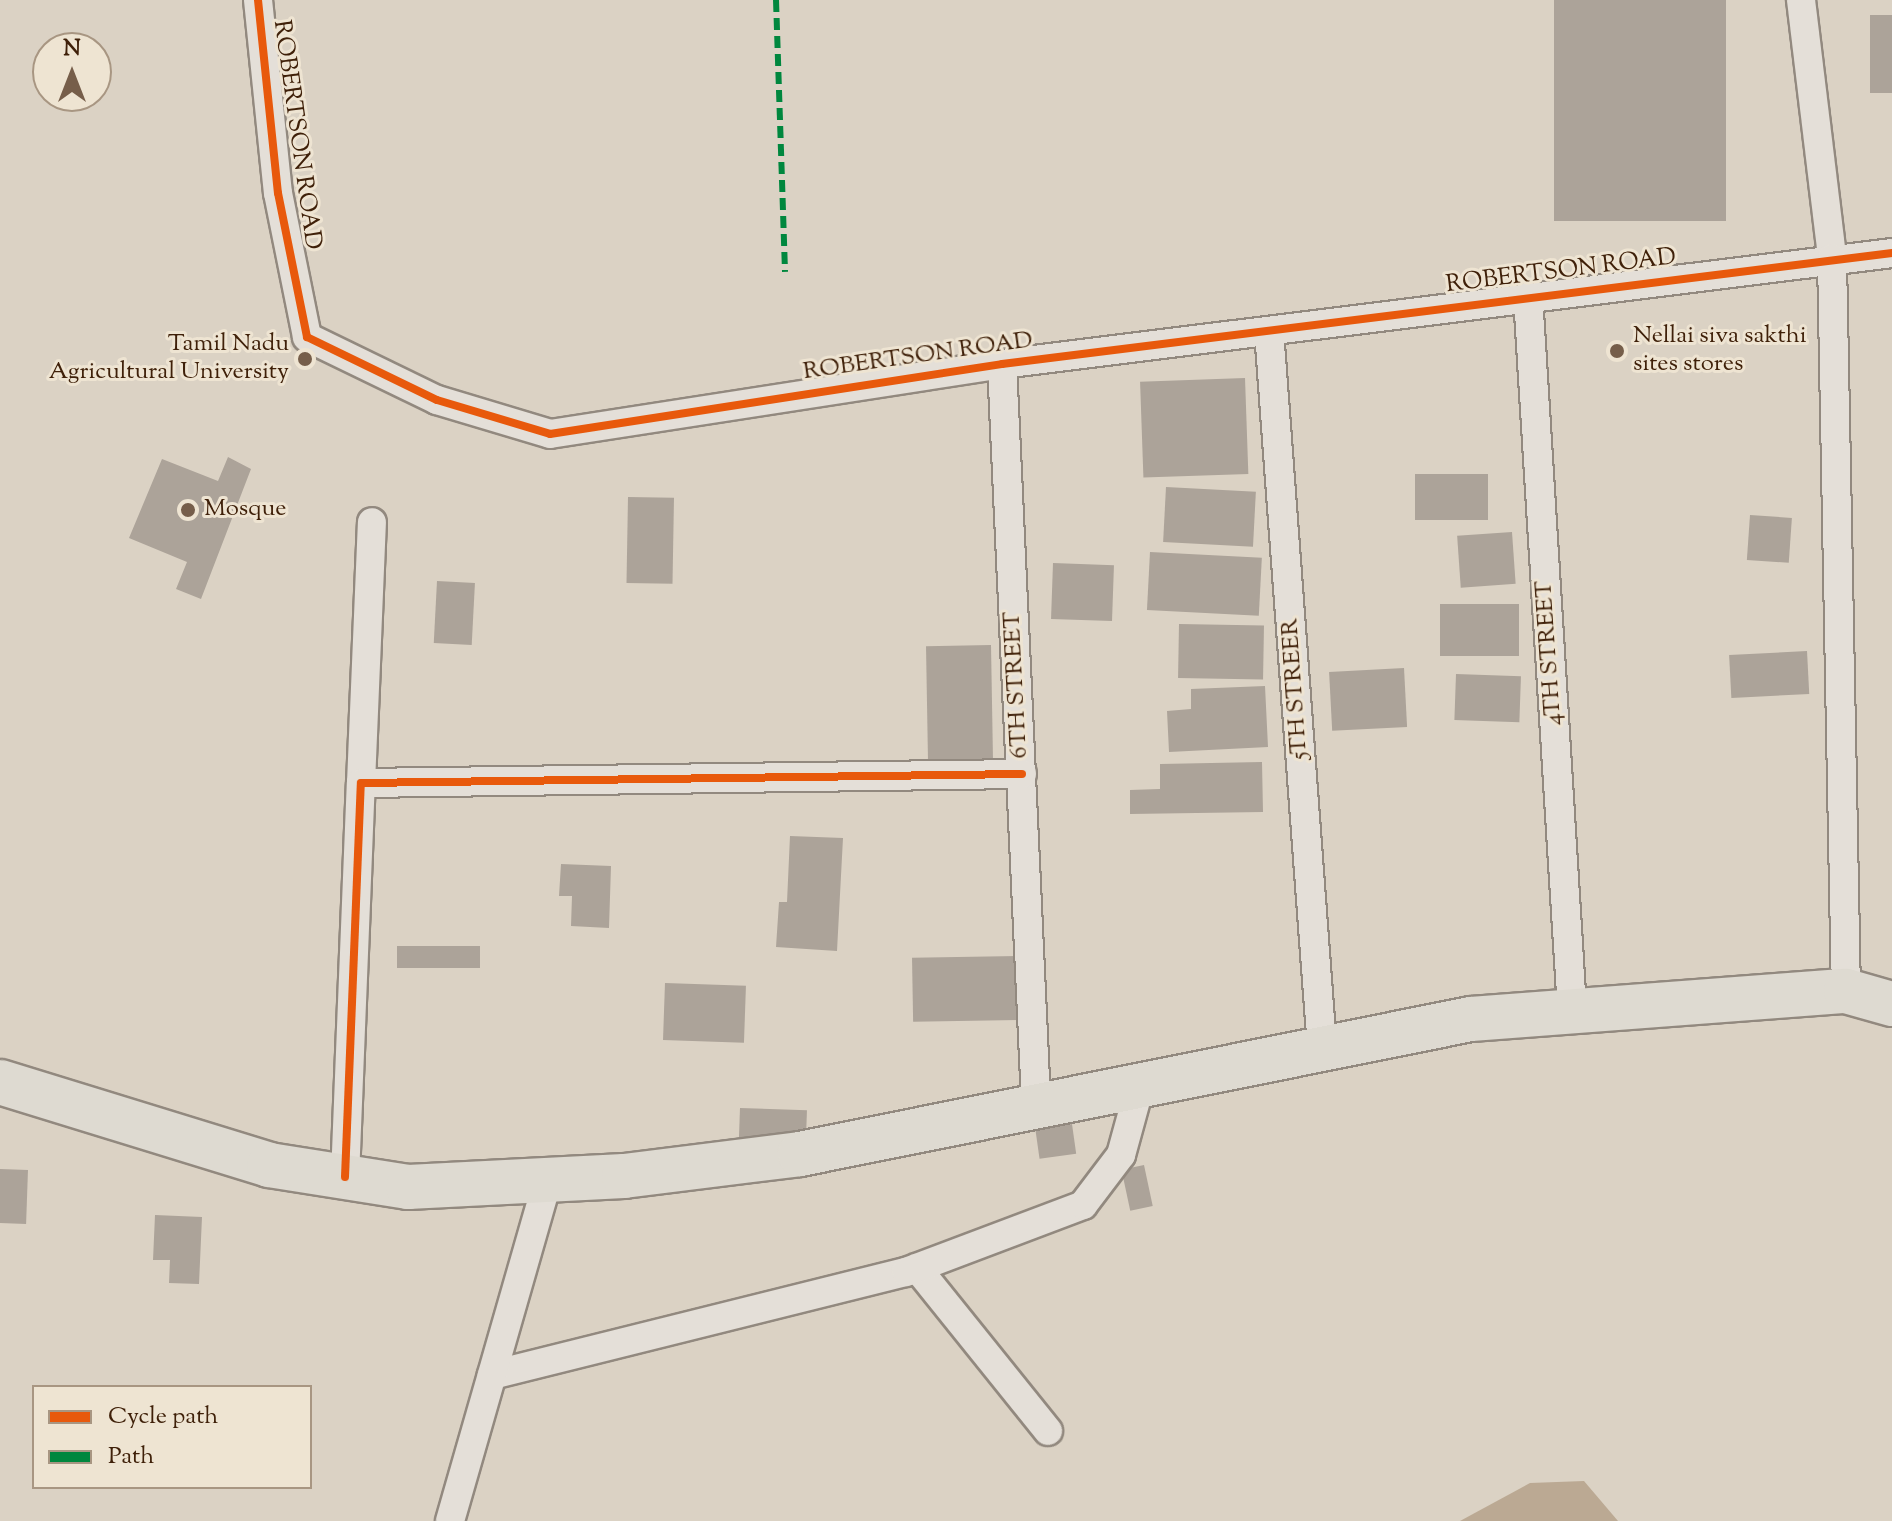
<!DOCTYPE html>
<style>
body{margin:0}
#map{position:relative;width:1892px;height:1521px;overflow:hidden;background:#dbd2c4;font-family:"Sorts Mill Goudy",serif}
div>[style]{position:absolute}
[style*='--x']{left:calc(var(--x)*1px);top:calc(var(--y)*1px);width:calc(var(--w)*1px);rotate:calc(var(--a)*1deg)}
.water>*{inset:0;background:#bba993}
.building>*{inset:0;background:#aca399;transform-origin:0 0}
.roads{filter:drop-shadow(2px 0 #92897f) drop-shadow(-2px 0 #92897f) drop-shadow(0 2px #92897f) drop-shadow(0 -2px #92897f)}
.street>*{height:28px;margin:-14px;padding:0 14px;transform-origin:14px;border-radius:14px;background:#e4dfd8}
.primary>*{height:44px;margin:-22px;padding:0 22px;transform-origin:22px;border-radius:22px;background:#dedad1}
.quiet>*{height:6px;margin-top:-3px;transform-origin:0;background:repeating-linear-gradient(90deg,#00873e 0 12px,transparent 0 18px)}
.cycleway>*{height:8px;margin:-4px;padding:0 4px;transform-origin:4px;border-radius:4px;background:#e8590c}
.dots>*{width:22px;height:22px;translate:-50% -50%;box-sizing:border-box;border:4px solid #eee4d2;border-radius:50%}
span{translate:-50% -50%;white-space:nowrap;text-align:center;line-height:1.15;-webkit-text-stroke:6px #eee4d2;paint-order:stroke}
.street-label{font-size:24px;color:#3f2009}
.poi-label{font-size:24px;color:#3f2009}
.left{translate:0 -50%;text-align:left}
.right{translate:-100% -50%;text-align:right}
.legend{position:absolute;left:32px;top:1385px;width:280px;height:104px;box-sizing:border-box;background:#eee4d2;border:2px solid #a89682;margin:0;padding:10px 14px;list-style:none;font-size:24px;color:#3f2009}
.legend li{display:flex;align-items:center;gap:16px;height:40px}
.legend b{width:40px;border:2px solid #a89682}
.north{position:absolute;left:32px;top:32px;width:80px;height:80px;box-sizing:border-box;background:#eee4d2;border:2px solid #a89682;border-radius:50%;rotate:0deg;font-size:22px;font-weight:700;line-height:32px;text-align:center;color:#3f2009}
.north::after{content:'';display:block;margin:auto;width:28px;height:36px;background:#765e4a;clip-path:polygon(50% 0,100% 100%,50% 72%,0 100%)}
</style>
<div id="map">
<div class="water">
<i style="clip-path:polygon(1584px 1481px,1618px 1521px,1460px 1521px,1530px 1483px)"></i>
</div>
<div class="building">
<i style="left:1554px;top:0;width:172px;height:221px"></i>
<i style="left:1870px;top:15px;width:22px;height:78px"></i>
<i style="left:1245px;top:378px;width:96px;height:105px;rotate:88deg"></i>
<i style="clip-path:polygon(228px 457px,251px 469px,201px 599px,176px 589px,187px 562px,129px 538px,162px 459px,218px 481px)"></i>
<i style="left:1488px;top:474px;width:46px;height:73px;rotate:90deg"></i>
<i style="left:1166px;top:487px;width:90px;height:55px;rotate:3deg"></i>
<i style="left:628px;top:497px;width:46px;height:86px;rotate:1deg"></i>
<i style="left:1750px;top:515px;width:42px;height:45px;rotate:4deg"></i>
<i style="left:1512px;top:532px;width:52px;height:55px;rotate:86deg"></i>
<i style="left:1150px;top:552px;width:112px;height:58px;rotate:3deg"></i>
<i style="left:1053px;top:563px;width:61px;height:56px;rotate:2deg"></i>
<i style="left:437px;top:581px;width:38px;height:62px;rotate:3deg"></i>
<i style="left:1440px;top:604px;width:79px;height:52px"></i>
<i style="left:1179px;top:624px;width:85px;height:54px;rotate:1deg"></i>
<i style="left:991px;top:645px;width:119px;height:65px;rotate:89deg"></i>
<i style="left:1807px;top:651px;width:43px;height:78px;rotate:87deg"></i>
<i style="left:1404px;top:668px;width:59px;height:75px;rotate:87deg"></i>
<i style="left:1456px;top:674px;width:65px;height:46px;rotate:2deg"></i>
<i style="clip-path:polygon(1265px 686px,1268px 747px,1169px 752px,1167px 711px,1191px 709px,1191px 689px)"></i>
<i style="clip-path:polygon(1262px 762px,1263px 812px,1130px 814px,1130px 790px,1160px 789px,1160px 764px)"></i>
<i style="clip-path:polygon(790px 836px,843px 838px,837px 951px,776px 947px,779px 902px,787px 902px)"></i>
<i style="clip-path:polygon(561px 864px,611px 866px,609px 928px,571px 926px,572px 896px,559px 896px)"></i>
<i style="left:480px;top:946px;width:22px;height:83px;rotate:90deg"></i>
<i style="left:1019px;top:956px;width:64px;height:107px;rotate:89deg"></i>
<i style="left:665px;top:983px;width:81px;height:57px;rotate:2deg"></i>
<i style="left:740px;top:1108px;width:67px;height:35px;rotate:2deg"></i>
<i style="left:1072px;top:1124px;width:30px;height:37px;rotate:82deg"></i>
<i style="left:1144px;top:1165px;width:42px;height:23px;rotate:78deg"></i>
<i style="left:0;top:1169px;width:28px;height:54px;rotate:2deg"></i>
<i style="clip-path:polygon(155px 1215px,202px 1217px,199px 1284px,169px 1283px,170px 1260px,153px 1260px)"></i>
</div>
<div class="roads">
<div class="street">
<i style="--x:258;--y:0;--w:194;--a:84.1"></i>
<i style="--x:278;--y:193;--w:147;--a:78.6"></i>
<i style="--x:307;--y:337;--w:144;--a:25.9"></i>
<i style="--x:437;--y:400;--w:118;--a:16.7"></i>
<i style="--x:550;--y:434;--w:457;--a:-8.8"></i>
<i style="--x:1002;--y:364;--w:897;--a:-7.11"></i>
<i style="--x:1801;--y:0;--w:260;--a:83.1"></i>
<i style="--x:1832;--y:258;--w:733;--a:88.91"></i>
<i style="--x:1528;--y:296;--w:715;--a:86.47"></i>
<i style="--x:1269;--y:331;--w:718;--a:85.77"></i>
<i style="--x:1002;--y:364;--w:739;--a:87.36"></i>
<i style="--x:361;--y:783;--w:261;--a:-87.6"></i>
<i style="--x:345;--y:1177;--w:394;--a:-87.7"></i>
<i style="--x:361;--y:783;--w:661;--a:-0.78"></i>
<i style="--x:917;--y:1268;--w:209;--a:51.2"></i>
<i style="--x:492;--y:1375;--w:427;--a:-14"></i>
<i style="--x:906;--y:1272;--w:189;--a:-20.7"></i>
<i style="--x:1083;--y:1205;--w:63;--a:-52.8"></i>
<i style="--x:1121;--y:1155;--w:76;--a:-74.7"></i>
<i style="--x:450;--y:1521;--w:355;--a:-74"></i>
</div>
<div class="primary">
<i style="--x:0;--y:1082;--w:282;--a:17.1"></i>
<i style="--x:269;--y:1165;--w:141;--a:9"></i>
<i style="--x:408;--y:1187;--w:216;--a:-2.9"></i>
<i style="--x:624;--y:1176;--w:177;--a:-7.1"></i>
<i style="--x:800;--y:1154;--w:684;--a:-11.38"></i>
<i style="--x:1471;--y:1019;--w:376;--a:-4.3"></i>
<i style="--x:1846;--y:991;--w:48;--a:15.8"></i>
</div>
</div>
<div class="quiet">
<i style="--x:776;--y:0;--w:272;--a:88.1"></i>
</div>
<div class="cycleway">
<i style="--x:258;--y:0;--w:194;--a:84.1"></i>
<i style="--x:278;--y:193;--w:147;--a:78.6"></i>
<i style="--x:307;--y:337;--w:144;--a:25.9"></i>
<i style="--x:437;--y:400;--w:118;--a:16.7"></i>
<i style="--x:550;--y:434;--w:457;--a:-8.8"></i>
<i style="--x:1002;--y:364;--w:897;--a:-7.11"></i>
<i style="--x:345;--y:1177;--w:394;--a:-87.7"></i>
<i style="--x:361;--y:783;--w:661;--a:-0.78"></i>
</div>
<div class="dots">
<i style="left:1617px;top:351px;background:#765e4a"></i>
<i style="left:305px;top:359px;background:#765e4a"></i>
<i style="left:188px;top:510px;background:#765e4a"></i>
</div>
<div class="street-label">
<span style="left:296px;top:135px;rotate:82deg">ROBERTSON ROAD</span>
<span style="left:1561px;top:272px;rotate:-7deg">ROBERTSON ROAD</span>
<span style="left:918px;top:357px;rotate:-8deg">ROBERTSON ROAD</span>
<span style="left:1550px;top:653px;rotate:-94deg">4TH STREET</span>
<span style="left:1017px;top:685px;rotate:-93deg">6TH STREET</span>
<span style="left:1296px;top:689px;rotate:-94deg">5TH STREER</span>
</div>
<div class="poi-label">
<span class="left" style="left:1633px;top:351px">Nellai siva sakthi<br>sites stores</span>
<span class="right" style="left:289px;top:359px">Tamil Nadu<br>Agricultural University</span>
<span class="left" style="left:204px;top:510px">Mosque</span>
</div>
<ul class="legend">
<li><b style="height:10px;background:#e8590c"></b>Cycle path</li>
<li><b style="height:10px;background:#00873e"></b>Path</li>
</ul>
<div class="north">N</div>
</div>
